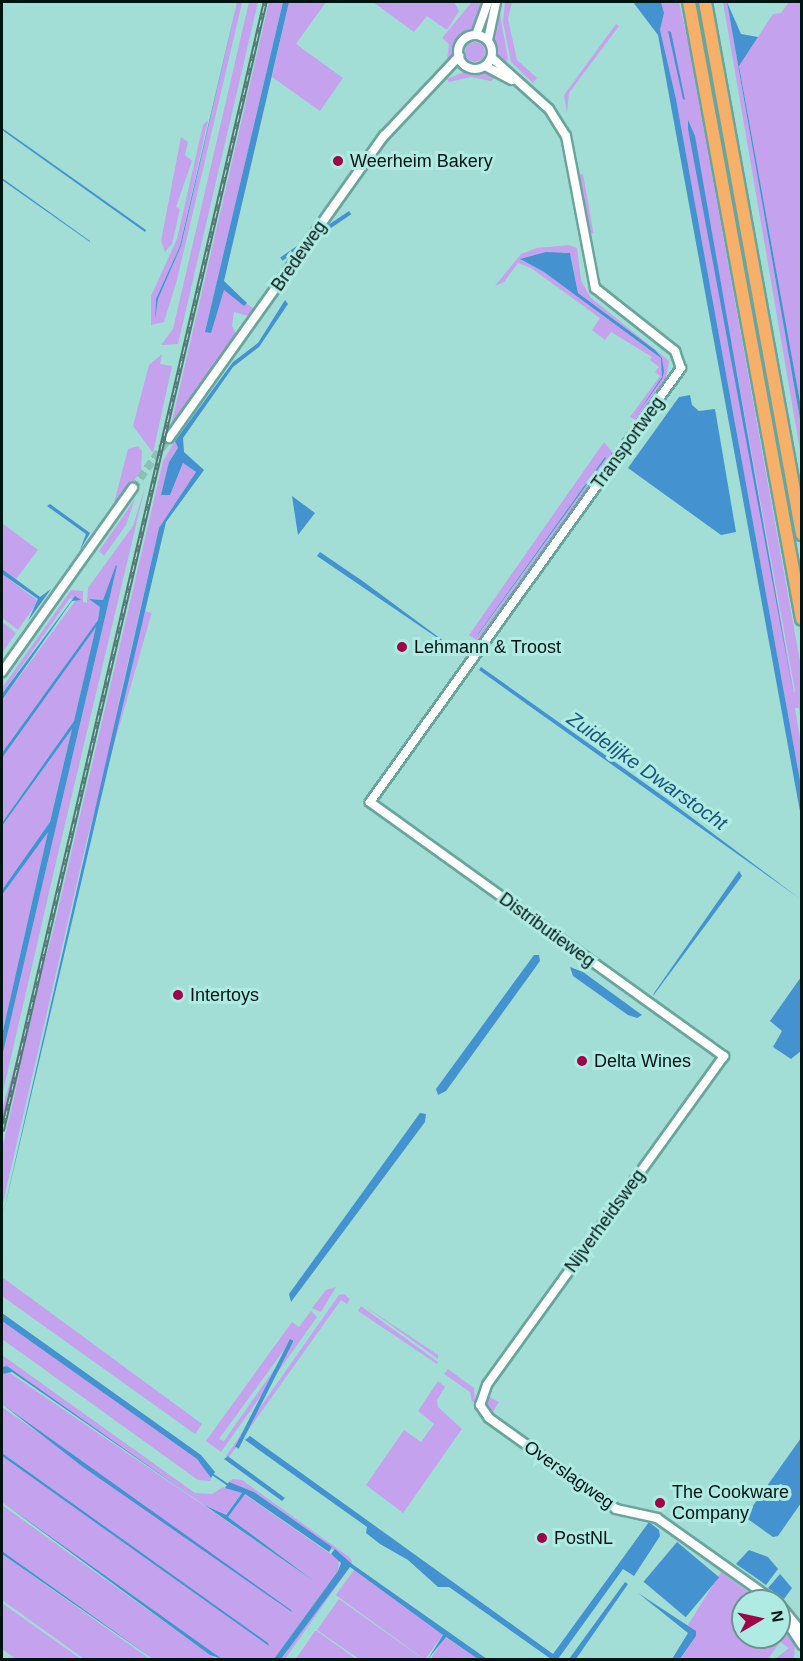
<!DOCTYPE html>
<style>
body{margin:0}
#map{position:relative;width:803px;height:1661px;overflow:hidden;background:#a2ded5;font-family:Helvetica,sans-serif}
div>[style]{position:absolute}
[style*='--x']{left:calc(var(--x)*1px);top:calc(var(--y)*1px);width:calc(var(--w)*1px);rotate:calc(var(--a)*1deg)}
.green>*{inset:0;background:#c5a2ed;transform-origin:0 0}
.round{border-radius:50%}
.water>*{inset:0;background:#4492d0;transform-origin:0 0}
.stream>*{height:2px;margin:-1px;padding:0 1px;transform-origin:1px;border-radius:1px;background:#4492d0}
.minor-tunnel>*{height:8px;margin-top:-4px;transform-origin:0;background:repeating-linear-gradient(90deg,#8ac0b8 0 8px,transparent 0 12px)}
.roads{filter:drop-shadow(2px 0 #6aa59d) drop-shadow(-2px 0 #6aa59d) drop-shadow(0 2px #6aa59d) drop-shadow(0 -2px #6aa59d)}
.minor>*{height:8px;margin:-4px;padding:0 4px;transform-origin:4px;border-radius:4px;background:#fff}
.minor>.ring{margin:-4px;padding:0;box-sizing:content-box;background:none;border:8px solid #fff;border-radius:50%}
.highway>*{height:12px;margin:-6px;padding:0 6px;transform-origin:6px;border-radius:6px;background:#f6b06a}
.rail>*{height:4.5px;margin-top:-2.25px;transform-origin:0;background:repeating-linear-gradient(90deg,#afebe3 0 7px,#507872 0 14px);box-sizing:border-box;border-block:2px solid #507872}
.dots>*{width:16px;height:16px;translate:-50% -50%;box-sizing:border-box;border:3px solid #afebe3;border-radius:50%}
span{translate:-50% -50%;white-space:nowrap;text-align:center;line-height:1.15;-webkit-text-stroke:6px #afebe3;paint-order:stroke}
.poi-label{font-size:18px;color:#001512}
.left{translate:0 -50%;text-align:left}
.street-label{font-size:18px;color:#001512}
.water-label{font-size:20px;color:#1a537c;font-style:italic}
.frame{position:absolute;inset:0;border:3px solid #001512;pointer-events:none}
.north{position:absolute;left:731px;top:1589px;width:60px;height:60px;box-sizing:border-box;background:#afebe3;border:2px solid #69958f;border-radius:50%;rotate:81deg;font-size:16px;font-weight:700;line-height:24px;text-align:center;color:#001512}
.north::after{content:'';display:block;margin:auto;width:21px;height:27px;background:#9f0348;clip-path:polygon(50% 0,100% 100%,50% 72%,0 100%)}
</style>
<div id="map">
<div class="green">
<i style="clip-path:polygon(237px 2px,242px 3px,177px 280px,164px 322px,151px 325px,151px 296px,177px 239px,203px 125px,208px 120px,180px 246px,156px 299px,155px 317px,158px 299px,181px 246px)"></i>
<i style="clip-path:polygon(249px 2px,258px 2px,178px 344px,161px 345px,173px 329px)"></i>
<i style="clip-path:polygon(269px 2px,283px 2px,205px 332px,211px 332px,220px 293px,224px 290px,255px 309px,248px 316px,234px 312px,232px 326px,237px 337px,170px 430px)"></i>
<i style="clip-path:polygon(289px 2px,326px 2px,296px 44px,343px 78px,320px 111px,272px 77px)"></i>
<i style="clip-path:polygon(373px 2px,454px 2px,459px 11px,447px 30px,427px 16px,414px 32px)"></i>
<i style="clip-path:polygon(472px 2px,484px 4px,475px 29px,459px 40px,454px 57px,447px 60px,449px 44px,442px 38px)"></i>
<i style="clip-path:polygon(505px 2px,512px 2px,508px 19px,517px 60px,537px 78px,533px 83px,511px 62px,503px 22px)"></i>
<i style="clip-path:polygon(evenodd,661px 2px,679px 2px,689px 47px,801px 667px,801px 723px,799px 708px,795px 708px,801px 744px,801px 786px,676px 99px,660px 30px,664px 13px,661px 2px,691px 121px,795px 691px,794px 692px,691px 121px)"></i>
<i style="clip-path:polygon(723px 2px,727px 2px,801px 425px,801px 456px)"></i>
<i style="clip-path:polygon(789px 2px,801px 2px,801px 407px,739px 66px,773px 14px,781px 13px)"></i>
<i style="clip-path:polygon(498px 4px,508px 58px,504px 67px,497px 58px,492px 38px)"></i>
<i style="clip-path:polygon(616px 24px,619px 26px,569px 93px,567px 113px,564px 95px)"></i>
<i class="round" style="left:465px;top:42px;width:20px;height:20px"></i>
<i style="clip-path:polygon(466px 71px,487px 72px,497px 76px,491px 81px,471px 77px,449px 82px,447px 79px)"></i>
<i style="clip-path:polygon(181px 137px,188px 142px,185px 155px,192px 161px,176px 207px,180px 209px,172px 244px,165px 252px,161px 241px)"></i>
<i style="left:583px;top:174px;width:60px;height:6px;rotate:80deg"></i>
<i style="clip-path:polygon(evenodd,569px 245px,577px 248px,581px 280px,590px 297px,669px 361px,666px 378px,636px 420px,630px 417px,660px 376px,655px 372px,659px 367px,650px 360px,652px 357px,611px 332px,605px 340px,596px 333px,592px 330px,600px 318px,531px 268px,518px 263px,504px 282px,495px 286px,521px 254px,537px 248px,569px 245px,565px 252px,571px 255px,578px 293px,655px 350px,662px 358px,663px 375px,661px 358px,653px 350px,544px 272px,521px 260px,565px 252px)"></i>
<i style="clip-path:polygon(162px 354px,160px 364px,172px 366px,153px 453px,133px 426px,149px 365px)"></i>
<i style="clip-path:polygon(175px 441px,178px 448px,169px 462px,170px 495px,183px 463px,196px 472px,159px 528px,2px 1207px,2px 1149px,163px 461px)"></i>
<i style="clip-path:polygon(evenodd,604px 442px,613px 453px,478px 641px,469px 635px,604px 442px,605px 457px,606px 458px,479px 635px,478px 634px,605px 457px)"></i>
<i style="clip-path:polygon(138px 446px,142px 451px,141px 471px,112px 511px,128px 449px)"></i>
<i style="clip-path:polygon(145px 487px,57px 858px,2px 1096px,2px 1057px,117px 566px,103px 600px,90px 599px,100px 607px,98px 620px,2px 753px,2px 700px,76px 600px,70px 598px,2px 694px,2px 688px,71px 590px,83px 591px,83px 602px,87px 603px,88px 588px,133px 526px)"></i>
<i style="clip-path:polygon(135px 499px,126px 525px,104px 556px,99px 551px)"></i>
<i style="clip-path:polygon(2px 523px,38px 550px,16px 579px,2px 569px)"></i>
<i style="clip-path:polygon(2px 574px,38px 601px,18px 630px,2px 618px)"></i>
<i style="left:145px;top:611px;width:7px;height:625px;rotate:16deg"></i>
<i style="clip-path:polygon(2px 622px,16px 633px,2px 653px)"></i>
<i style="clip-path:polygon(97px 625px,74px 721px,2px 823px,2px 758px)"></i>
<i style="clip-path:polygon(72px 729px,50px 822px,2px 890px,2px 826px)"></i>
<i style="clip-path:polygon(47px 832px,48px 832px,2px 1035px,2px 895px)"></i>
<i style="clip-path:polygon(2px 1277px,202px 1424px,195px 1434px,2px 1296px)"></i>
<i style="clip-path:polygon(336px 1287px,321px 1312px,312px 1308px,326px 1290px)"></i>
<i style="clip-path:polygon(344px 1294px,350px 1299px,347px 1304px,341px 1300px,229px 1457px,226px 1456px,339px 1295px)"></i>
<i style="clip-path:polygon(363px 1305px,438px 1355px,438px 1359px,420px 1346px)"></i>
<i style="clip-path:polygon(361px 1306px,438px 1362px,437px 1364px,358px 1311px)"></i>
<i style="clip-path:polygon(evenodd,311px 1311px,317px 1317px,221px 1452px,206px 1441px,292px 1322px,299px 1327px,311px 1311px,292px 1339px,294px 1341px,224px 1441px,219px 1439px,292px 1339px)"></i>
<i style="clip-path:polygon(2px 1321px,197px 1459px,211px 1478px,210px 1481px,198px 1480px,2px 1339px)"></i>
<i style="clip-path:polygon(2px 1355px,195px 1493px,212px 1494px,223px 1487px,242px 1493px,225px 1515px,204px 1505px,7px 1366px,2px 1367px)"></i>
<i style="clip-path:polygon(448px 1369px,474px 1388px,475px 1401px,472px 1402px,470px 1392px,444px 1374px)"></i>
<i style="clip-path:polygon(7px 1371px,313px 1580px,228px 1517px,244px 1494px,339px 1560px,338px 1571px,274px 1659px,222px 1659px,2px 1502px,2px 1456px,268px 1643px,2px 1453px,2px 1407px,292px 1612px,2px 1404px,2px 1374px)"></i>
<i style="clip-path:polygon(438px 1381px,445px 1387px,437px 1400px,438px 1407px,462px 1429px,403px 1513px,366px 1485px,404px 1430px,421px 1442px,434px 1424px,418px 1411px)"></i>
<i style="clip-path:polygon(487px 1396px,499px 1402px,492px 1413px,618px 1506px,493px 1416px,486px 1407px)"></i>
<i style="clip-path:polygon(233px 1479px,242px 1480px,349px 1557px,352px 1561px,352px 1564px,254px 1492px,228px 1482px)"></i>
<i style="clip-path:polygon(2px 1505px,216px 1659px,153px 1659px,2px 1551px)"></i>
<i style="clip-path:polygon(2px 1554px,150px 1659px,84px 1659px,2px 1600px)"></i>
<i style="clip-path:polygon(350px 1567px,285px 1659px,281px 1660px,346px 1569px)"></i>
<i style="left:354px;top:1570px;width:110px;height:31px;rotate:36deg"></i>
<i style="clip-path:polygon(721px 1572px,761px 1601px,743px 1601px,743px 1637px,779px 1637px,779px 1620px,795px 1645px,794px 1659px,775px 1659px,789px 1648px,780px 1642px,768px 1659px,680px 1660px,696px 1636px,688px 1625px)"></i>
<i style="clip-path:polygon(339px 1599px,423px 1659px,359px 1659px,317px 1630px)"></i>
<i style="clip-path:polygon(2px 1603px,81px 1659px,16px 1659px,2px 1649px)"></i>
<i style="clip-path:polygon(315px 1631px,317px 1631px,356px 1659px,295px 1660px)"></i>
<i style="clip-path:polygon(445px 1637px,478px 1659px,430px 1660px)"></i>
</div>
<div class="water">
<i style="clip-path:polygon(237px 2px,181px 246px,158px 299px,155px 319px,156px 299px,180px 246px)"></i>
<i style="clip-path:polygon(283px 2px,289px 2px,224px 281px,247px 303px,244px 306px,224px 290px,211px 333px,205px 332px)"></i>
<i style="clip-path:polygon(633px 2px,661px 2px,664px 13px,660px 30px,676px 99px,801px 786px,801px 817px,658px 35px)"></i>
<i style="clip-path:polygon(727px 2px,741px 34px,758px 37px,739px 66px,801px 407px,801px 425px)"></i>
<i style="clip-path:polygon(668px 31px,671px 32px,685px 100px,683px 99px)"></i>
<i style="clip-path:polygon(688px 120px,695px 136px,793px 692px,688px 129px)"></i>
<i style="clip-path:polygon(2px 128px,146px 230px,145px 232px,2px 130px)"></i>
<i style="clip-path:polygon(2px 178px,90px 241px,90px 242px,2px 180px)"></i>
<i style="left:349px;top:211px;width:4px;height:83px;rotate:56deg"></i>
<i style="clip-path:polygon(546px 252px,570px 253px,578px 293px,655px 350px,662px 358px,664px 372px,662px 379px,635px 417px,662px 377px,661px 358px,544px 272px,520px 259px)"></i>
<i style="clip-path:polygon(285px 300px,288px 304px,259px 347px,233px 367px,183px 438px,184px 452px,204px 470px,166px 522px,2px 1219px,159px 528px,196px 472px,183px 463px,170px 495px,161px 495px,169px 462px,178px 448px,175px 441px,233px 362px,258px 343px)"></i>
<i style="clip-path:polygon(690px 395px,692px 405px,699px 411px,715px 409px,736px 532px,721px 535px,628px 468px,679px 397px)"></i>
<i style="clip-path:polygon(605px 457px,606px 458px,478px 635px,478px 634px)"></i>
<i style="clip-path:polygon(292px 496px,315px 513px,298px 535px)"></i>
<i style="clip-path:polygon(50px 504px,90px 533px,80px 550px,86px 534px,47px 506px)"></i>
<i style="clip-path:polygon(320px 552px,364px 582px,464px 656px,317px 556px)"></i>
<i style="clip-path:polygon(116px 565px,117px 566px,2px 1057px,2px 1035px,48px 832px,2px 895px,2px 890px,50px 822px,72px 729px,2px 826px,2px 823px,74px 721px,96px 627px,2px 758px,2px 753px,98px 620px,100px 607px,89px 599px,103px 600px)"></i>
<i style="clip-path:polygon(2px 569px,40px 597px,51px 589px,28px 621px,38px 599px,2px 574px)"></i>
<i style="clip-path:polygon(75px 596px,81px 600px,72px 601px,2px 700px,2px 694px)"></i>
<i style="clip-path:polygon(481px 667px,667px 799px,799px 898px,479px 670px)"></i>
<i style="clip-path:polygon(739px 871px,742px 876px,653px 996px,654px 993px)"></i>
<i style="clip-path:polygon(534px 955px,539px 955px,540px 961px,446px 1091px,438px 1095px,436px 1089px)"></i>
<i style="clip-path:polygon(570px 967px,583px 972px,642px 1015px,637px 1018px,628px 1015px,573px 976px)"></i>
<i style="clip-path:polygon(801px 977px,801px 1051px,791px 1059px,773px 1047px,782px 1031px,770px 1021px)"></i>
<i style="clip-path:polygon(420px 1113px,426px 1114px,425px 1122px,291px 1302px,289px 1294px)"></i>
<i style="clip-path:polygon(2px 1313px,201px 1455px,215px 1472px,211px 1478px,197px 1459px,2px 1321px)"></i>
<i style="left:290px;top:1339px;width:4px;height:121px;rotate:27deg"></i>
<i style="clip-path:polygon(7px 1366px,204px 1505px,226px 1515px,242px 1493px,225px 1488px,229px 1482px,254px 1492px,332px 1547px,329px 1552px,245px 1494px,228px 1517px,314px 1581px,12px 1372px,2px 1374px,2px 1367px)"></i>
<i style="clip-path:polygon(2px 1404px,291px 1610px,292px 1612px,83px 1467px)"></i>
<i style="clip-path:polygon(250px 1436px,553px 1654px,649px 1522px,659px 1530px,660px 1536px,634px 1576px,623px 1569px,558px 1659px,551px 1659px,449px 1587px,438px 1587px,408px 1560px,380px 1544px,366px 1533px,367px 1527px,245px 1440px)"></i>
<i style="clip-path:polygon(801px 1438px,801px 1503px,778px 1536px,773px 1537px,745px 1517px)"></i>
<i style="clip-path:polygon(2px 1453px,268px 1643px,269px 1646px,2px 1456px)"></i>
<i style="clip-path:polygon(228px 1456px,229px 1457px,285px 1498px,282px 1501px,224px 1459px)"></i>
<i style="clip-path:polygon(2px 1502px,222px 1659px,210px 1655px)"></i>
<i style="left:677px;top:1542px;width:55px;height:52px;rotate:40deg"></i>
<i style="clip-path:polygon(335px 1549px,352px 1564px,487px 1659px,478px 1659px,446px 1637px,428px 1659px,443px 1635px,350px 1567px,281px 1659px,274px 1659px,338px 1571px,341px 1563px,331px 1554px)"></i>
<i style="clip-path:polygon(749px 1550px,768px 1557px,778px 1569px,766px 1585px,736px 1564px)"></i>
<i style="clip-path:polygon(2px 1551px,153px 1659px,2px 1554px)"></i>
<i style="clip-path:polygon(780px 1574px,792px 1588px,784px 1599px,768px 1588px)"></i>
<i style="clip-path:polygon(625px 1582px,628px 1584px,576px 1659px,569px 1659px)"></i>
<i style="clip-path:polygon(638px 1593px,696px 1631px,696px 1636px,680px 1659px,672px 1659px,688px 1633px)"></i>
</div>
<div class="stream">
<i style="--x:212;--y:1474;--w:22;--a:34"></i>
</div>
<div class="minor-tunnel">
<i style="--x:133;--y:488;--w:62;--a:-54.2"></i>
</div>
<div class="roads">
<div class="minor">
<i class="ring" style="left:458px;top:35px;width:26px;height:26px"></i>
<i style="--x:476;--y:35;--w:35;--a:-70"></i>
<i style="--x:488;--y:40;--w:39;--a:-78"></i>
<i style="--x:492;--y:58;--w:76;--a:41.8"></i>
<i style="--x:549;--y:109;--w:32;--a:58"></i>
<i style="--x:566;--y:136;--w:155;--a:79.2"></i>
<i style="--x:595;--y:288;--w:102;--a:38.2"></i>
<i style="--x:675;--y:351;--w:18;--a:71"></i>
<i style="--x:681;--y:368;--w:534;--a:125.62"></i>
<i style="--x:370;--y:802;--w:436;--a:35.7"></i>
<i style="--x:724;--y:1056;--w:405;--a:125.8"></i>
<i style="--x:487;--y:1385;--w:21;--a:109"></i>
<i style="--x:480;--y:1405;--w:16;--a:55"></i>
<i style="--x:489;--y:1418;--w:156;--a:35.6"></i>
<i style="--x:616;--y:1509;--w:42;--a:12.4"></i>
<i style="--x:657;--y:1518;--w:143;--a:35.4"></i>
<i style="--x:485;--y:66;--w:30;--a:28"></i>
<i style="--x:169;--y:438;--w:371;--a:-54.6"></i>
<i style="--x:384;--y:136;--w:110;--a:-46.8"></i>
<i style="--x:2;--y:672;--w:226;--a:-54.6"></i>
<i style="--x:779;--y:1604;--w:36;--a:51"></i>
<i style="--x:779;--y:1610;--w:42;--a:56.7"></i>
</div>
<div class="highway">
<i style="--x:689;--y:2;--w:627;--a:79.62"></i>
<i style="--x:705;--y:2;--w:541;--a:79.67"></i>
</div>
</div>
<div class="rail">
<i style="--x:2;--y:1131;--w:1159;--a:-76.89"></i>
</div>
<div class="dots">
<i style="left:338px;top:161px;background:#9f0348"></i>
<i style="left:402px;top:647px;background:#9f0348"></i>
<i style="left:178px;top:995px;background:#9f0348"></i>
<i style="left:582px;top:1061px;background:#9f0348"></i>
<i style="left:660px;top:1503px;background:#9f0348"></i>
<i style="left:542px;top:1538px;background:#9f0348"></i>
</div>
<div class="poi-label">
<span class="left" style="left:350px;top:161px">Weerheim Bakery</span>
<span class="left" style="left:414px;top:647px">Lehmann &amp; Troost</span>
<span class="left" style="left:190px;top:995px">Intertoys</span>
<span class="left" style="left:594px;top:1061px">Delta Wines</span>
<span class="left" style="left:672px;top:1503px">The Cookware<br>Company</span>
<span class="left" style="left:554px;top:1538px">PostNL</span>
</div>
<div class="street-label">
<span style="left:299px;top:256px;rotate:-55deg">Bredeweg</span>
<span style="left:628px;top:443px;rotate:-54deg">Transportweg</span>
<span style="left:547px;top:930px;rotate:36deg">Distributieweg</span>
<span style="left:605px;top:1221px;rotate:-54deg">Nijverheidsweg</span>
<span style="left:569px;top:1475px;rotate:35deg">Overslagweg</span>
</div>
<div class="water-label">
<span style="left:647px;top:771px;rotate:35deg">Zuidelijke Dwarstocht</span>
</div>
<div class="frame"></div>
<div class="north">N</div>
</div>
